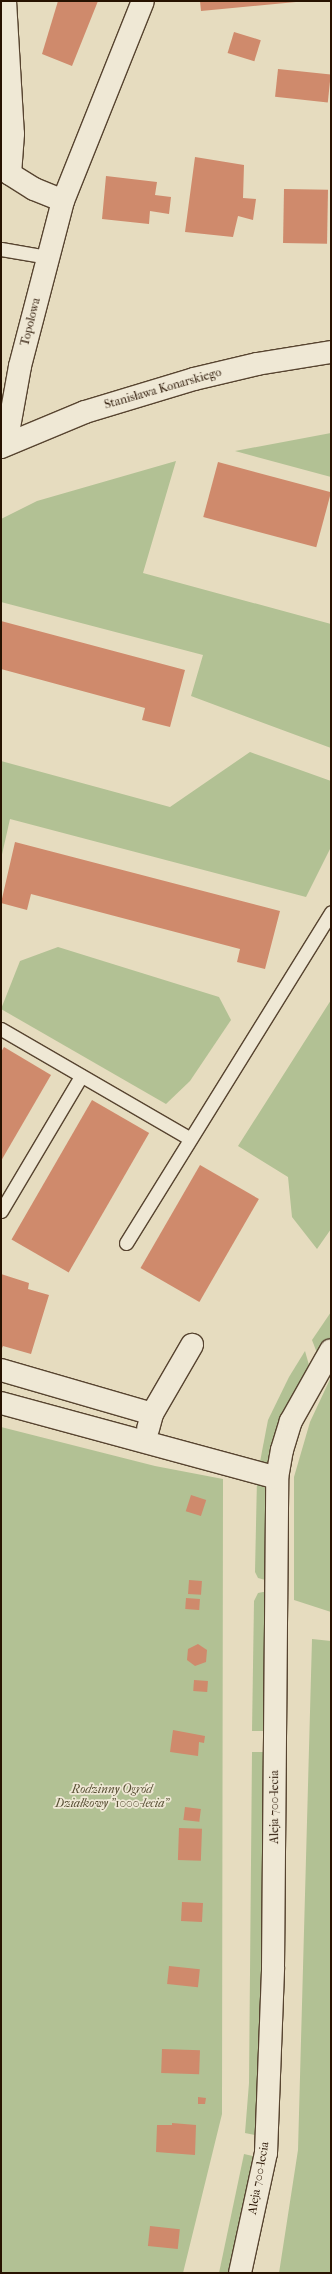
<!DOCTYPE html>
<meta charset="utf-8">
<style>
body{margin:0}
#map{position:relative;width:332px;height:2274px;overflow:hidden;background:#e6dcbf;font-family:"IM FELL French Canon",serif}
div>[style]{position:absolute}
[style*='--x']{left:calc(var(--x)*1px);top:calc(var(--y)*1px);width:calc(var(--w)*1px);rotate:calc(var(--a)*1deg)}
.green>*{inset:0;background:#b2c194}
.building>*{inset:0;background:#cf8a6c;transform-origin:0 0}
.roads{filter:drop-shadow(1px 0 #574430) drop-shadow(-1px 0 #574430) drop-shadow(0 1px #574430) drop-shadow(0 -1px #574430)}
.lane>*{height:13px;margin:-6.5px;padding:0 6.5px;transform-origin:6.5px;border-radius:6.5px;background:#efe8d5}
.street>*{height:22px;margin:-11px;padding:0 11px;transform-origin:11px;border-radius:11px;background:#efe8d5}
.secondary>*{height:22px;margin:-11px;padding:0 11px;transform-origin:11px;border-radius:11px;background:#efe8d5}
span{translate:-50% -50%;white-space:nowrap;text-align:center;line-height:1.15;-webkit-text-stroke:3.5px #efe8d5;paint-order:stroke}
.street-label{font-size:12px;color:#271200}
.park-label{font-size:12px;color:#584f34;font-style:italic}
.frame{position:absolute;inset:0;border:2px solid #271200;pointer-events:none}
</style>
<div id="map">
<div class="green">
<i style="clip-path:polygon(331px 433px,331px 477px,235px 451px)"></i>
<i style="clip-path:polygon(176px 461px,143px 573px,331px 624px,331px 748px,191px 696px,203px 655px,1px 602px,1px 519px,37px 501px)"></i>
<i style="clip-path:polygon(250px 752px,331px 781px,331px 847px,306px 897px,10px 819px,1px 859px,1px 761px,170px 807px)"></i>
<i style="clip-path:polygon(58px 947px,219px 997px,231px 1020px,190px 1081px,166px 1104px,1px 1009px,20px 961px)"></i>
<i style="clip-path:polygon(331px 1000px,331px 1229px,317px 1249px,292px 1217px,288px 1177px,238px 1146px)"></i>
<i style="clip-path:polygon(331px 1312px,331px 1340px,317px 1353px,312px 1340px)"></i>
<i style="clip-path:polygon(305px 1351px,311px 1372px,269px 1465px,259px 1467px,268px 1420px,289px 1377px)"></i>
<i style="clip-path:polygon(331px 1377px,331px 1612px,294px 1600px,294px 1477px,310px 1422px)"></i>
<i style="clip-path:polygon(1px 1427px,155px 1466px,223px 1479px,222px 2114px,183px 2273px,1px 2273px)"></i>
<i style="clip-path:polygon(257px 1478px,267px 1483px,269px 1581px,258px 1578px,255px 1572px)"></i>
<i style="clip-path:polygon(263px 1592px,270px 1592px,268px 1731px,252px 1731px,254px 1601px,258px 1593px)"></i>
<i style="clip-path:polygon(312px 1639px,331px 1641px,331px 2273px,279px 2273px,298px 2150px)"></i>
<i style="clip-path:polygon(252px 1752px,267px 1752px,260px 2136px,245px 2133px,249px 2083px)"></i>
<i style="clip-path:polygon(244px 2154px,257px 2157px,235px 2273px,219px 2273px)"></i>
</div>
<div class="building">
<i style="clip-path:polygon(58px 1px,98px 1px,72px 66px,42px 54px)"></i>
<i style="clip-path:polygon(200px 1px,296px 1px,296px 2px,201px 11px)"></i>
<i style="left:234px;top:32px;width:28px;height:22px;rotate:17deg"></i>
<i style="left:278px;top:69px;width:53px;height:28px;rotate:6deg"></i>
<i style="clip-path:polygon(195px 157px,244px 165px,243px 198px,256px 199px,253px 220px,238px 216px,233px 237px,185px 232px)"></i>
<i style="clip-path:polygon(106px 176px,157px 182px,155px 195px,171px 197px,169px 214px,150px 211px,149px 224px,102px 219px)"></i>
<i style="left:284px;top:189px;width:44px;height:54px;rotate:1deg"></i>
<i style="left:218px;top:462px;width:117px;height:57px;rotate:15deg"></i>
<i style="clip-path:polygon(1px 621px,185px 670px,170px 727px,142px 720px,145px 708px,1px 669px)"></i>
<i style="clip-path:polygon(15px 842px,280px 911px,265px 969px,237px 962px,240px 949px,31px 894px,27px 910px,1px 903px)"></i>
<i style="clip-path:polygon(4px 1047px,51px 1075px,1px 1161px,1px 1052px)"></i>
<i style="left:92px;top:1100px;width:66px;height:161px;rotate:30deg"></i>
<i style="left:200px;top:1165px;width:68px;height:119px;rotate:30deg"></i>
<i style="clip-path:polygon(1px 1274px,29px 1283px,28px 1289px,49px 1295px,31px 1354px,3px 1346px,1px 1350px)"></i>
<i style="left:191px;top:1495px;width:16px;height:17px;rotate:18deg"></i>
<i style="left:189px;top:1580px;width:13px;height:14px;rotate:4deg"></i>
<i style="left:186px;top:1598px;width:14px;height:11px;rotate:4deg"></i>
<i style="clip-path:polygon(198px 1644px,207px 1650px,206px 1662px,195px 1666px,187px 1660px,188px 1649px)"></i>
<i style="left:194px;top:1680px;width:14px;height:11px;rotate:4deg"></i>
<i style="clip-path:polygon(173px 1730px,205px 1736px,204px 1743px,199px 1742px,198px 1756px,170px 1752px)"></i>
<i style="left:185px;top:1807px;width:16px;height:13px;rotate:7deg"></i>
<i style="left:179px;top:1828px;width:23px;height:32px;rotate:2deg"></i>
<i style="left:182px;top:1902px;width:21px;height:19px;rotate:3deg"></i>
<i style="left:169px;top:1966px;width:31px;height:18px;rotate:6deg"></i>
<i style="left:162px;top:2049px;width:38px;height:24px;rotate:2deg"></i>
<i style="clip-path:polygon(198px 2097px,206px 2098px,205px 2104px,198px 2104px)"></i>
<i style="clip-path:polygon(172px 2123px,196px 2125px,195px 2155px,156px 2152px,157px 2125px,172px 2125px)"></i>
<i style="left:150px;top:2226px;width:30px;height:20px;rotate:6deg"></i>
</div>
<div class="roads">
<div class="lane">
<i style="--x:1;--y:249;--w:48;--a:9.7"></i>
<i style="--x:1;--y:1029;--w:217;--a:30.1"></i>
<i style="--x:1;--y:1211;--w:157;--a:-59.3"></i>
<i style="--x:126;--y:1243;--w:389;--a:-58.2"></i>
</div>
<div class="street">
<i style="--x:5;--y:1;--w:133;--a:86.6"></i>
<i style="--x:13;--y:134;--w:40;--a:94.3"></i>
<i style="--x:10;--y:174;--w:28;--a:32"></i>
<i style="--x:34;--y:189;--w:31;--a:22"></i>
<i style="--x:6;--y:444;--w:79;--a:-79.8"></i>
<i style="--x:20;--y:366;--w:171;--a:-75.4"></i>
<i style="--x:63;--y:201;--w:215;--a:-68.2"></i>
<i style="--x:1;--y:1370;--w:157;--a:16.2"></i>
<i style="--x:1;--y:1403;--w:286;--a:15.2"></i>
<i style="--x:148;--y:1429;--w:16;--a:-75"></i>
<i style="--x:152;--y:1414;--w:80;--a:-59.9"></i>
<i style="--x:240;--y:2273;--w:123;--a:-77.8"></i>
<i style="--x:266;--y:2153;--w:186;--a:-87.8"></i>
<i style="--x:273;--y:1967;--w:489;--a:-89.5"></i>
<i style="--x:277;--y:1478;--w:28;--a:-80"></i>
<i style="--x:282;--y:1450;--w:30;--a:-73"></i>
<i style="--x:291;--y:1421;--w:81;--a:-60.6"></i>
</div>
<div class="secondary">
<i style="--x:1;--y:447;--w:91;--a:-22.6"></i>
<i style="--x:85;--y:412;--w:114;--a:-16.8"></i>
<i style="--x:194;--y:379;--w:65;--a:-13.4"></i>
<i style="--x:257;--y:364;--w:75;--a:-9.2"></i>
</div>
</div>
<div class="street-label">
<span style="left:31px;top:322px;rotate:-76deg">Topolowa</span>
<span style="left:163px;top:389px;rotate:-16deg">Stanisława Konarskiego</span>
<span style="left:275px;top:1807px;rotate:-90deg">Aleja 700-lecia</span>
<span style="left:259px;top:2178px;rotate:-80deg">Aleja 700-lecia</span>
</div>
<div class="park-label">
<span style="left:112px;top:1797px">Rodzinny Ogród<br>Działkowy "1000-lecia"</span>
</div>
<div class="frame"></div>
</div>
